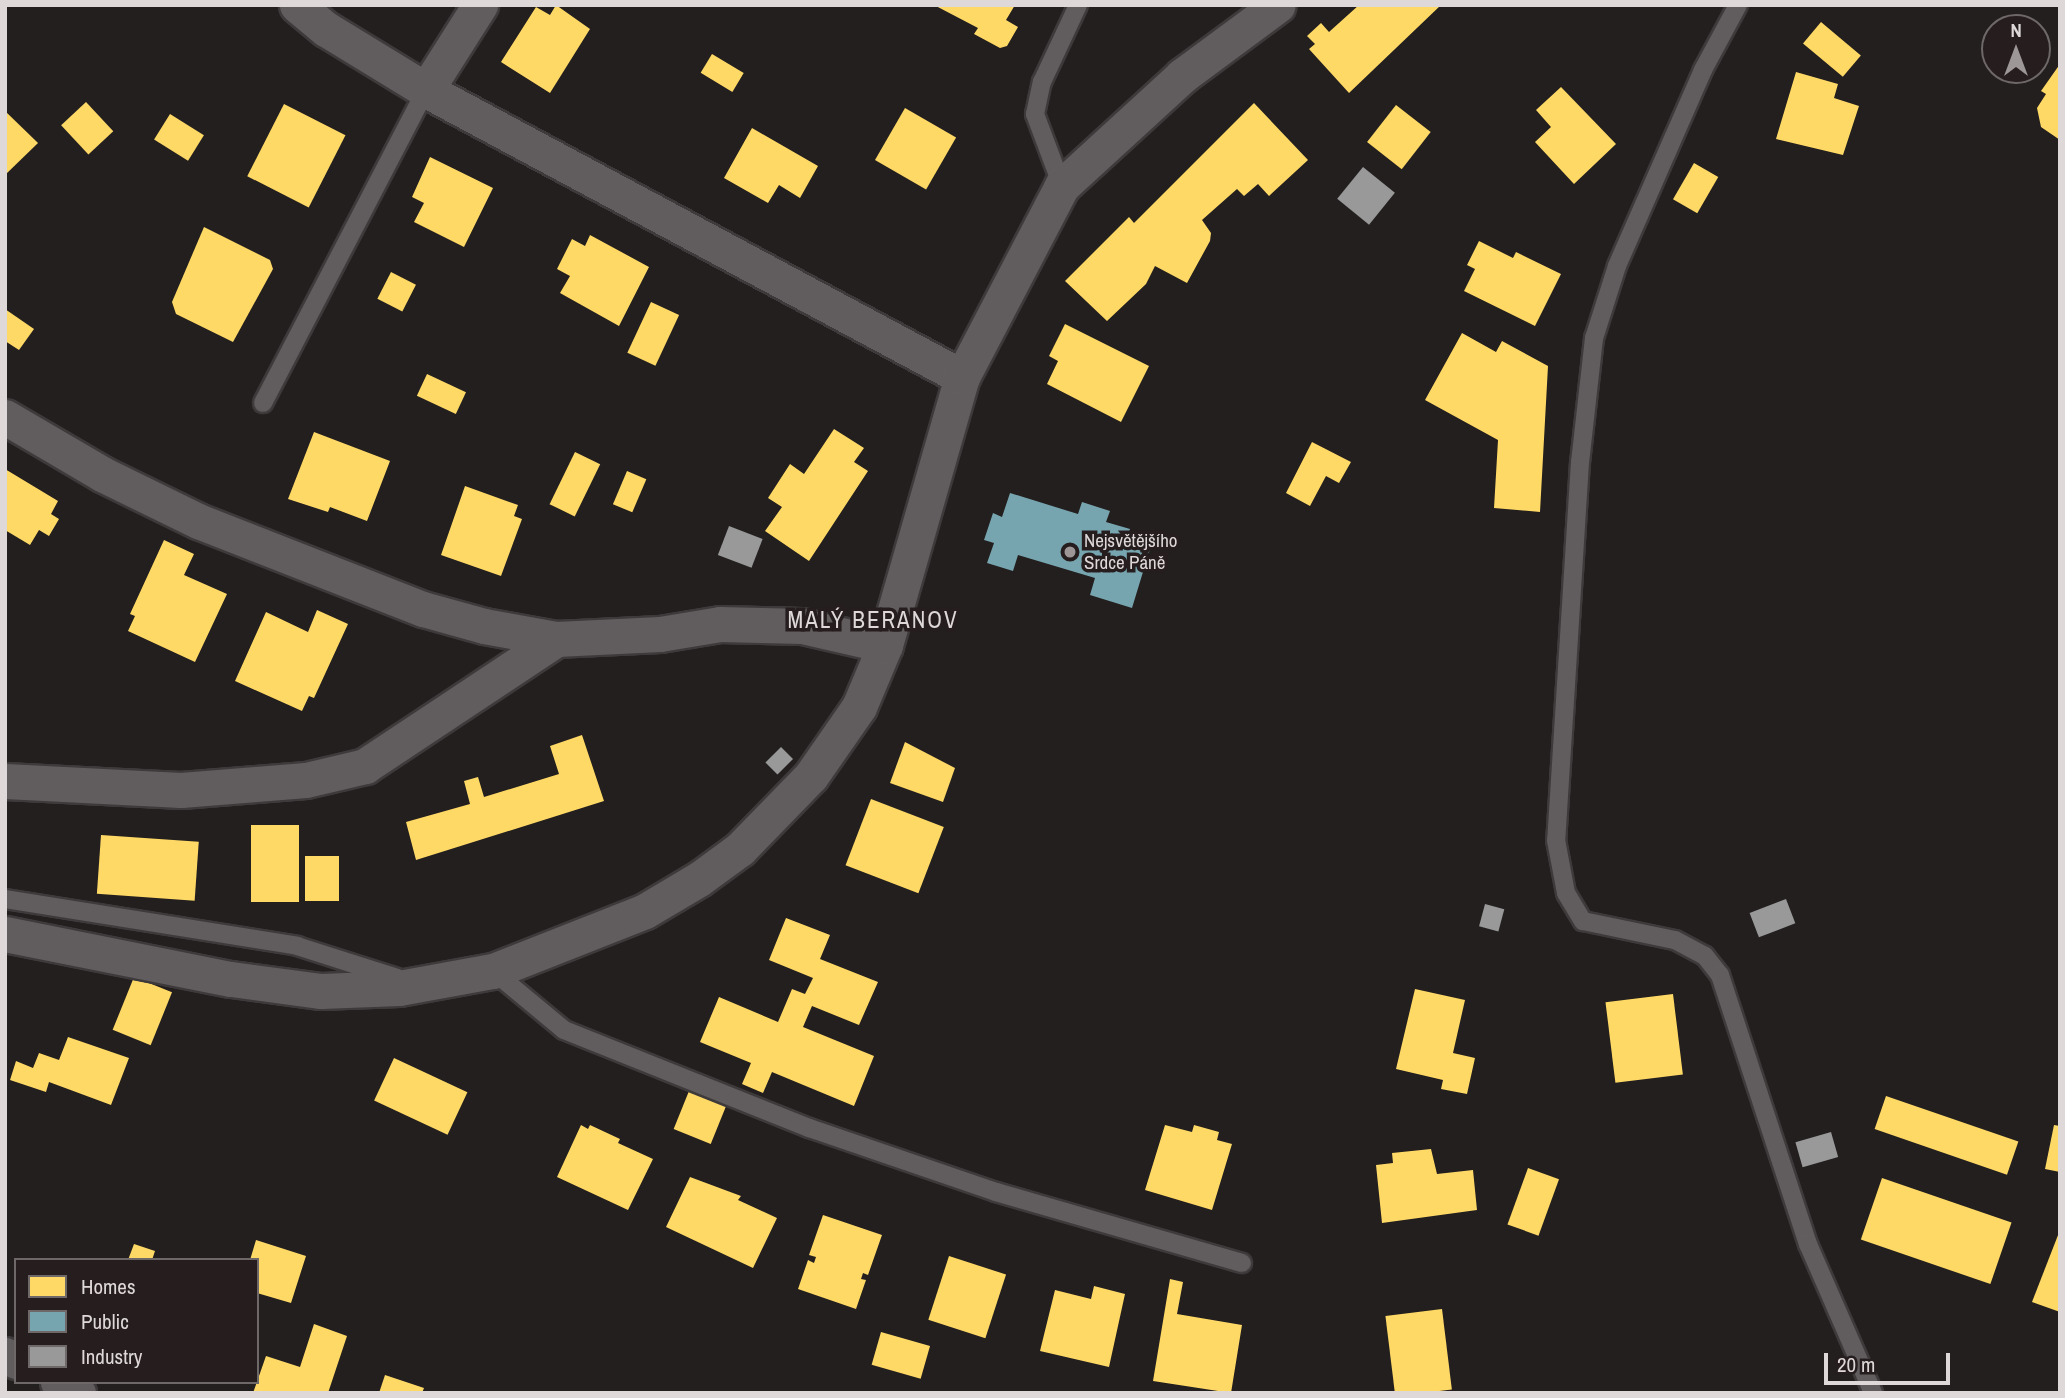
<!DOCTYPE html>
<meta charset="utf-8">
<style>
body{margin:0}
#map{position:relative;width:2065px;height:1398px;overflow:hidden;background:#231f1f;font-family:"Archivo Narrow",sans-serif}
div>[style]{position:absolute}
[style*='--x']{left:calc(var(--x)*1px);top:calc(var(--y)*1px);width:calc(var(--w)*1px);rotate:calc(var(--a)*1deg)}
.homes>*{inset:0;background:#ffd966;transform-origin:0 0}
.public>*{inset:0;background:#76a5af}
.industry>*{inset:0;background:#999;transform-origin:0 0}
.roads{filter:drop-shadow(2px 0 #3e3a3b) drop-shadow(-2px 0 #3e3a3b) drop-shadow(0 2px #3e3a3b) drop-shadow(0 -2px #3e3a3b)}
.lane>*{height:18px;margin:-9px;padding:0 9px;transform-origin:9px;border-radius:9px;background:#615d5e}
.street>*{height:35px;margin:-17.5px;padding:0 17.5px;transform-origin:17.5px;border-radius:17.5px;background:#615d5e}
.dots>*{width:19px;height:19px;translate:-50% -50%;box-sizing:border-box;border:4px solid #251d1e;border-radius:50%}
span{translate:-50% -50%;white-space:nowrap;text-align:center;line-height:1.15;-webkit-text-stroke:7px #251d1e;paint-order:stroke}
.poi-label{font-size:19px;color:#ded8d9}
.left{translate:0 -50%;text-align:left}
.quarter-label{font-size:23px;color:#ded8d9;letter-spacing:2px}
.frame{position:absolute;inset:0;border:7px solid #ded8d9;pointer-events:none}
.legend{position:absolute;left:14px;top:1258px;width:245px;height:126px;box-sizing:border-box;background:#251d1e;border:2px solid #6f6869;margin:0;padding:9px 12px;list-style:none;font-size:21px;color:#ded8d9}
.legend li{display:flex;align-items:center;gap:14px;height:35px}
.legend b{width:35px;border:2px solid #6f6869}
.north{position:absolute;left:1981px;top:14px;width:70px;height:70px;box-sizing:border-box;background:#251d1e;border:2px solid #6f6869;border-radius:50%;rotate:0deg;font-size:19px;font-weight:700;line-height:28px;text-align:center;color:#ded8d9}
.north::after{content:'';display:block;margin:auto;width:24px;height:32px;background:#9d9798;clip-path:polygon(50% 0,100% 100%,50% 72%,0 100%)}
.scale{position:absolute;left:1824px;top:1353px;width:126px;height:32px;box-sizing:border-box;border:4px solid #ded8d9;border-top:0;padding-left:9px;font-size:21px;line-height:24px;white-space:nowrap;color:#ded8d9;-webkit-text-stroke:5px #251d1e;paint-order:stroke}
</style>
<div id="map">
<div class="homes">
<i style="clip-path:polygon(556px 5px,590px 29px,550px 93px,501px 62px,536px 7px,550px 15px)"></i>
<i style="clip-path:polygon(934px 5px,1015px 5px,1006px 20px,1018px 27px,1007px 46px,1000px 48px,974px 34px,978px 28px)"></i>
<i style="clip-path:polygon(1359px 5px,1441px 5px,1349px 93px,1309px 49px,1315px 44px,1307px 36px,1321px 23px,1329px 32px)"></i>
<i style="left:1821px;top:22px;width:52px;height:28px;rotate:40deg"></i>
<i style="left:712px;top:54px;width:37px;height:22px;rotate:31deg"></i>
<i style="clip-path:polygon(2060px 64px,2060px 140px,2041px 127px,2037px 108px,2046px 94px,2041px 91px)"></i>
<i style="clip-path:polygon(1796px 72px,1838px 84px,1834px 98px,1859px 106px,1843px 155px,1776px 139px)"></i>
<i style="clip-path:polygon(1561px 87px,1616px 144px,1574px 184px,1535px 142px,1551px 127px,1536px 110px)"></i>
<i style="left:86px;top:102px;width:40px;height:34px;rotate:47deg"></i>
<i style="clip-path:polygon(1254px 103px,1308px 160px,1269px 196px,1258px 184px,1244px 196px,1237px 189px,1202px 220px,1211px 233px,1210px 241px,1187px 283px,1155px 266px,1146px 284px,1107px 321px,1065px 281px,1129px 217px,1134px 223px)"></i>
<i style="left:284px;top:104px;width:69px;height:81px;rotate:27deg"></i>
<i style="left:1396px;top:105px;width:44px;height:47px;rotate:38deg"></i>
<i style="left:905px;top:108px;width:59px;height:60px;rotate:30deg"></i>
<i style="clip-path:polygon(5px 111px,38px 143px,5px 175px)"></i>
<i style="left:170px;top:114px;width:40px;height:30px;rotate:32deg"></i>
<i style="clip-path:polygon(752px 128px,818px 166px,800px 198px,779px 185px,768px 203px,724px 178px)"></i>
<i style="clip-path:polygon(430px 157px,493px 188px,464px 247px,414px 222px,424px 203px,412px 197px)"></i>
<i style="left:1694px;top:163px;width:28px;height:42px;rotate:30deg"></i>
<i style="clip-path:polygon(204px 227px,270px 260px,273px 269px,233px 342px,176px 314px,172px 302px)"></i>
<i style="clip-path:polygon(590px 235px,649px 267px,619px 326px,560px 293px,570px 276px,557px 269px,572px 239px,585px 246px)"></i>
<i style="clip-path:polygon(1479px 241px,1513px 258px,1516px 252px,1561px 274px,1535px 326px,1464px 291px,1475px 269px,1467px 265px)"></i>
<i style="left:391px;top:272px;width:28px;height:30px;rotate:27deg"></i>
<i style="left:651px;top:302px;width:31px;height:56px;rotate:25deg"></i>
<i style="clip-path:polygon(5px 309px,34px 329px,19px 350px,5px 341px)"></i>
<i style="clip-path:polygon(1065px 324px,1149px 366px,1121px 422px,1047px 384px,1058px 361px,1049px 356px)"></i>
<i style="clip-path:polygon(1462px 333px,1496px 352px,1502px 341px,1548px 366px,1540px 512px,1494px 508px,1498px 440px,1425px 400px)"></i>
<i style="left:427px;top:374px;width:43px;height:24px;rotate:25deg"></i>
<i style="clip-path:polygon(834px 429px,864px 448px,854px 462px,868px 471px,809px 561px,765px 531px,782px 507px,768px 498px,790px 464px,804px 474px)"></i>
<i style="clip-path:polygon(314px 432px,390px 461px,367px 521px,330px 507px,328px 512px,288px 499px)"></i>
<i style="clip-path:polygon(1312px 442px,1351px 462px,1339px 483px,1326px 476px,1310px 506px,1286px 493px)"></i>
<i style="left:575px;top:452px;width:28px;height:58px;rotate:26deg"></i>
<i style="clip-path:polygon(5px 469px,58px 501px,51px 514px,59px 519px,49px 536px,39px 530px,30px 545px,5px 530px)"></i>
<i style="left:627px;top:471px;width:21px;height:36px;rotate:23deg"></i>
<i style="clip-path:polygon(465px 486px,518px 505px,514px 516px,522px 519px,501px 576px,441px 555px)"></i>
<i style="clip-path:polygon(164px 540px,194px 554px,184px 575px,227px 594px,195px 662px,128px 631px,135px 616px,130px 614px)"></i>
<i style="clip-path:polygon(317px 610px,348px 624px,314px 698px,309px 696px,302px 711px,235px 681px,266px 612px,308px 632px)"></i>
<i style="clip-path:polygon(582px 735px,604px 801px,416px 860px,406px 822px,470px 804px,464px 781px,478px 777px,484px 797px,559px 774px,550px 746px)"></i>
<i style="clip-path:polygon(905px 742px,955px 768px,943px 802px,890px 783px)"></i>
<i style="left:871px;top:799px;width:78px;height:71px;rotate:21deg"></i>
<i style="left:299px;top:825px;width:77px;height:48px;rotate:90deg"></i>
<i style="left:101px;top:835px;width:98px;height:59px;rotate:4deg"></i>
<i style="left:305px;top:856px;width:34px;height:45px"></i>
<i style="clip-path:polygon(786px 918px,830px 935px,820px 959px,878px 982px,859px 1025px,812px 1006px,803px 1027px,874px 1056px,854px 1106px,772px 1072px,763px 1093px,742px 1084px,751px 1063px,700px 1042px,719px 997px,778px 1022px,792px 989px,805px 994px,813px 978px,769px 960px)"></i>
<i style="left:134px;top:977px;width:41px;height:57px;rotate:22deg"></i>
<i style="clip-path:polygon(1415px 989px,1465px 1000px,1453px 1053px,1475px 1058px,1467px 1094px,1441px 1089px,1443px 1080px,1396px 1069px)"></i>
<i style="left:1673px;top:994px;width:81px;height:68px;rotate:83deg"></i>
<i style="clip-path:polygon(68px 1037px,129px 1058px,111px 1105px,49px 1082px,46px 1092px,10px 1080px,16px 1061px,33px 1068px,39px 1053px,59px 1060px)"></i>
<i style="left:394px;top:1058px;width:81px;height:47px;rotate:25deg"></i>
<i style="left:689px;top:1091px;width:40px;height:41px;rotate:22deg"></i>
<i style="left:1886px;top:1096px;width:140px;height:35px;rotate:19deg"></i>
<i style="clip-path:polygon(581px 1125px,588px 1129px,590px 1125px,620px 1139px,618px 1143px,653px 1159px,628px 1210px,557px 1177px)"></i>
<i style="clip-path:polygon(1165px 1125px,1192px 1132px,1194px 1125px,1219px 1132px,1217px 1140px,1232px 1144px,1212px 1210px,1145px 1190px)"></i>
<i style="clip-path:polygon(2054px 1125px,2060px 1126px,2060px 1172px,2045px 1169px)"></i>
<i style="clip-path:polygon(1431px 1149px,1437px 1174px,1473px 1170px,1477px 1210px,1382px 1223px,1376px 1165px,1393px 1163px,1392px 1153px)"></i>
<i style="left:1528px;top:1168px;width:33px;height:60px;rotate:20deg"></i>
<i style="clip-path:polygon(690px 1177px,741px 1196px,738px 1200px,777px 1218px,753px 1268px,666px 1227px)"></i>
<i style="left:1882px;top:1178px;width:137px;height:65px;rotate:19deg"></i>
<i style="clip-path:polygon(823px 1215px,882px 1235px,868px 1275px,863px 1273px,861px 1279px,866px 1280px,856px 1309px,798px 1289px,808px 1260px,814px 1263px,816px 1257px,809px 1255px)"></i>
<i style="clip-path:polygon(2060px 1230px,2060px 1312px,2032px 1302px)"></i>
<i style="clip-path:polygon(256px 1240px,306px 1256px,291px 1303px,257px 1293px,257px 1260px,250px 1260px)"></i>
<i style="clip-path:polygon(134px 1244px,155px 1251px,152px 1260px,128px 1260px)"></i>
<i style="left:949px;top:1256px;width:60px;height:67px;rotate:18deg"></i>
<i style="clip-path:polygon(1170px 1279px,1183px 1282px,1177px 1314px,1242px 1325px,1231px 1393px,1153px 1381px)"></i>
<i style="clip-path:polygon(1094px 1286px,1125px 1294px,1109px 1367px,1040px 1351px,1055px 1290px,1091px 1299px)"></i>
<i style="left:1442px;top:1309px;width:81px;height:57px;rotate:83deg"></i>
<i style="clip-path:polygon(314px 1324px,347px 1336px,328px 1393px,253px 1393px,266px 1356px,300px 1367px)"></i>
<i style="left:881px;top:1332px;width:51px;height:34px;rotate:16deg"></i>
<i style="clip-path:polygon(385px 1375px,424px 1388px,422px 1393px,379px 1393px)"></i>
</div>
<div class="public">
<i style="clip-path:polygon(1010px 493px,1078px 514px,1082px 502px,1110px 511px,1106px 522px,1130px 529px,1126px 542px,1150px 549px,1132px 608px,1090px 595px,1095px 578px,1018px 555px,1013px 571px,987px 563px,994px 543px,984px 540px,993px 513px,1002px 517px)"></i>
</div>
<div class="industry">
<i style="left:1363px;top:167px;width:41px;height:41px;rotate:39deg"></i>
<i style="left:729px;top:526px;width:36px;height:31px;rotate:21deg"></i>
<i style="left:781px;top:747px;width:17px;height:22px;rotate:45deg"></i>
<i style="left:1786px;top:899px;width:26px;height:39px;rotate:69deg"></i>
<i style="left:1485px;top:904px;width:20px;height:23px;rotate:15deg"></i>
<i style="left:1831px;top:1132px;width:26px;height:37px;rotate:74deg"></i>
</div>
<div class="roads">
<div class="lane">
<i style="--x:1738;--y:5;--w:74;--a:118.3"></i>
<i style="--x:1703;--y:70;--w:214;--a:113.7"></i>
<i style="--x:1617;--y:266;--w:76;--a:107.7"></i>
<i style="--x:1594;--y:338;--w:125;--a:96.4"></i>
<i style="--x:1580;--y:462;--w:379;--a:93.6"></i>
<i style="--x:1556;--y:840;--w:54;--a:79.3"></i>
<i style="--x:1566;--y:893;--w:33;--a:59"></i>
<i style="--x:1583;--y:921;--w:94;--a:11.7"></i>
<i style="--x:1675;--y:940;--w:34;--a:28"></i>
<i style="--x:1705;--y:956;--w:24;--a:52"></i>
<i style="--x:1720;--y:975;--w:283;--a:71.9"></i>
<i style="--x:1808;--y:1244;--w:163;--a:66.4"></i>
<i style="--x:1062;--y:186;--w:77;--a:-110.6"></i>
<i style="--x:1035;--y:114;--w:33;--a:-78"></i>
<i style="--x:1042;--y:82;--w:85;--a:-64.9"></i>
<i style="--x:263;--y:403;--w:353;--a:-62.5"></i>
<i style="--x:5;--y:899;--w:296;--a:9.1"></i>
<i style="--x:297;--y:946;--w:105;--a:17.7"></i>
<i style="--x:493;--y:971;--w:92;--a:39.7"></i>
<i style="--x:564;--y:1030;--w:264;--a:21.8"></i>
<i style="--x:809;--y:1128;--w:198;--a:18.9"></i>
<i style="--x:996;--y:1192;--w:256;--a:16.1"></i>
</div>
<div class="street">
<i style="--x:297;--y:5;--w:38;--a:40"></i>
<i style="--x:326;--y:29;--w:117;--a:31.4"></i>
<i style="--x:426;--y:90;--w:608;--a:28.17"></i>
<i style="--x:426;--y:90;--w:101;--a:-57.6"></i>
<i style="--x:5;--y:417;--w:113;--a:30.4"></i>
<i style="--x:102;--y:474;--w:107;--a:26.1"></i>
<i style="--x:198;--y:521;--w:242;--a:21.4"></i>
<i style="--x:423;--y:609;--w:63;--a:15.6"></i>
<i style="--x:484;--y:626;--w:73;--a:10.2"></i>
<i style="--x:556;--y:639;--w:104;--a:-2.8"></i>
<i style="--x:660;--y:634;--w:61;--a:-9.5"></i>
<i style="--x:720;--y:624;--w:82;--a:1.4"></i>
<i style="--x:802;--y:626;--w:85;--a:12.9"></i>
<i style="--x:5;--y:781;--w:176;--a:2.9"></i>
<i style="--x:181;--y:790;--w:125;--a:-4.6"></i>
<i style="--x:306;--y:780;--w:61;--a:-13.3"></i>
<i style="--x:365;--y:766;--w:229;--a:-33.6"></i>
<i style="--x:5;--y:934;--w:230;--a:11.3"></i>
<i style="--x:231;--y:979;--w:91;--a:7.6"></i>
<i style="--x:321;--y:991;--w:78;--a:-2.2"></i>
<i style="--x:399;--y:988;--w:96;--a:-10.3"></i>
<i style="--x:493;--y:971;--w:163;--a:-21.5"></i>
<i style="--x:645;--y:911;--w:63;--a:-30.7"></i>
<i style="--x:699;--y:879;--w:51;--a:-36.2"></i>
<i style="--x:740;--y:849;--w:102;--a:-45.8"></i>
<i style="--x:811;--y:776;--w:84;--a:-55.2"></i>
<i style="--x:859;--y:707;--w:67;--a:-67.2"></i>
<i style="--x:885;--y:645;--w:279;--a:-74"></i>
<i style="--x:962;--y:377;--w:216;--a:-62.4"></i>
<i style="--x:1062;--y:186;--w:163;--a:-42.5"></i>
<i style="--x:1182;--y:76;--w:119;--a:-36.5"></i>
<i style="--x:5;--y:1355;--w:13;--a:29"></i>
<i style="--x:58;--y:1382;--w:23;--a:29"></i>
</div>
</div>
<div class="dots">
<i style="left:1070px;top:552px;background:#9d9798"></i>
</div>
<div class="poi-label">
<span class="left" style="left:1084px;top:552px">Nejsvětějšího<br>Srdce Páně</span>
</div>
<div class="quarter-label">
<span style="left:873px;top:620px">MALÝ BERANOV</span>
</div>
<div class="frame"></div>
<ul class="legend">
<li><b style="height:19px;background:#ffd966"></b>Homes</li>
<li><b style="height:19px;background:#76a5af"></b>Public</li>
<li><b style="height:19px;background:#999"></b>Industry</li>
</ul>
<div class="north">N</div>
<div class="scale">20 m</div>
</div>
